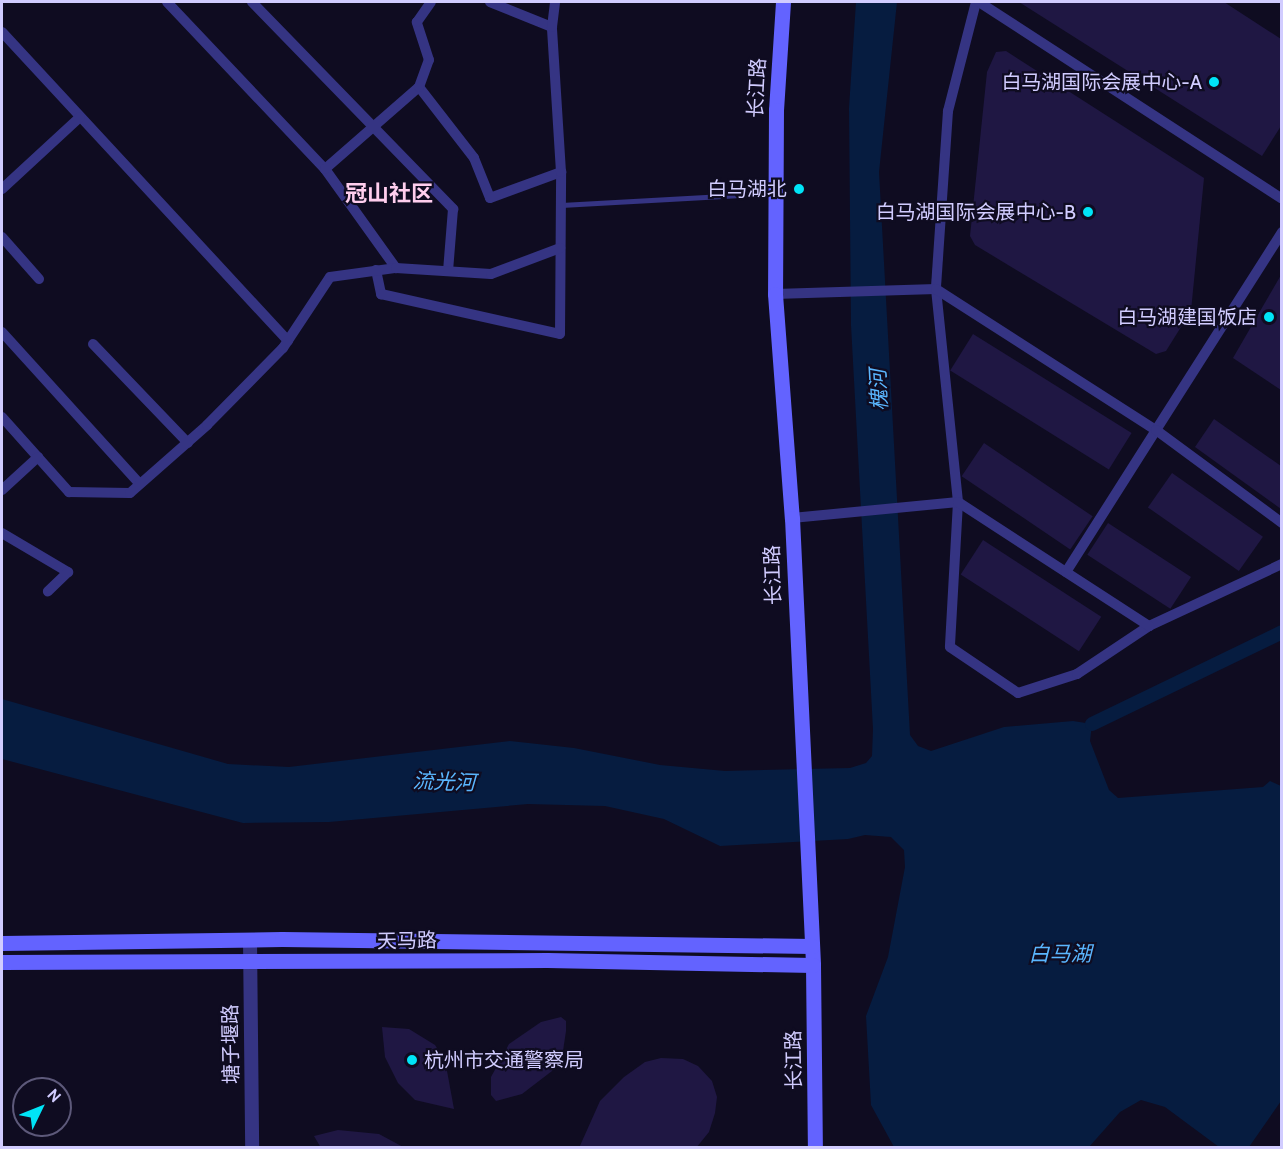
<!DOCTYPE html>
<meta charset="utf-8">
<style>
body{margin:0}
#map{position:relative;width:1283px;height:1149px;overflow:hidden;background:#0f0c21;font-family:Cabin,"Noto Sans SC",sans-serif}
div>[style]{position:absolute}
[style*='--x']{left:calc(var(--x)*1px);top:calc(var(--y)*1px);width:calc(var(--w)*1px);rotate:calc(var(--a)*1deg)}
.water>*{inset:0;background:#061c40}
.canal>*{height:14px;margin:-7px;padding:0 7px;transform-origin:7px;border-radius:7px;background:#061c40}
.building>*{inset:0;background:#1f1743;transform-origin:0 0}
.service>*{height:5px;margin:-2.5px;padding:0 2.5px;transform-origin:2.5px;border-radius:2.5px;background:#353483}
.minor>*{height:10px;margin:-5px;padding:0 5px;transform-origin:5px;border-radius:5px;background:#353483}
.tertiary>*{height:14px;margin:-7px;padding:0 7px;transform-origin:7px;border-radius:7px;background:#353483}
.secondary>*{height:15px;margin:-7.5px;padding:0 7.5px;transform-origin:7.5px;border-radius:7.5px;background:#6363ff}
.dots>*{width:16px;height:16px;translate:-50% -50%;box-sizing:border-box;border:3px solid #0f0c21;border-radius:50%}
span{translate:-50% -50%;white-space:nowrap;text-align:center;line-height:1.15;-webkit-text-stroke:4.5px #0f0c21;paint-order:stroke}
.poi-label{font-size:20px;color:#d1ccff}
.right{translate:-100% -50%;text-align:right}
.left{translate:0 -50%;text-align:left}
.street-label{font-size:20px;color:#d1ccff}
.water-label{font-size:21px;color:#5ab6ff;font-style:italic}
.quarter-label{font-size:22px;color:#ffceee;font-weight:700}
.frame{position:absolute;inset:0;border:3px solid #d1ccff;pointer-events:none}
.north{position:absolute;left:12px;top:1077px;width:60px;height:60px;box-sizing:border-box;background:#0f0c21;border:2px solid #5d597a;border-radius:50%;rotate:47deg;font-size:16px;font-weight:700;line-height:24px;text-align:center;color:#d1ccff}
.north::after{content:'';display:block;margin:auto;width:21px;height:27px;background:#00e4f7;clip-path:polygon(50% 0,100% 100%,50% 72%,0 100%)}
</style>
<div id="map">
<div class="water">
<i style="clip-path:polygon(856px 2px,897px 2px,879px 172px,910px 735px,918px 746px,931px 751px,1004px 727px,1073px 721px,1092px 724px,1090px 741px,1109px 790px,1118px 798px,1263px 787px,1270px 781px,1281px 786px,1281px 1101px,1249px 1147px,1219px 1147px,1165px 1107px,1141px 1100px,1120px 1112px,1089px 1147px,894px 1147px,871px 1105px,866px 1016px,888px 957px,905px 867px,904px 850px,891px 837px,865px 835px,848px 839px,720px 846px,664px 819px,605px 806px,528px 804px,329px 822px,243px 823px,2px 759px,2px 699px,228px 764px,289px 767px,510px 741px,574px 748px,660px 765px,725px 771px,850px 768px,866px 763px,872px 756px,873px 729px,851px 325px,849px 108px)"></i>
</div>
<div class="canal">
<i style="--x:1092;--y:724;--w:211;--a:-25.8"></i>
</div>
<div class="building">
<i style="clip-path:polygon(1019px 2px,1224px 2px,1281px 39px,1281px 126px,1262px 156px)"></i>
<i style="clip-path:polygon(1006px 51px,1204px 178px,1191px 311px,1166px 351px,1156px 354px,975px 245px,970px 236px,987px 72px,996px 52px)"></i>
<i style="clip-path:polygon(1281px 275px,1281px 390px,1233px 358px)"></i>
<i style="left:973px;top:334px;width:187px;height:43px;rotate:32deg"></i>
<i style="clip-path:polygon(1214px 419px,1281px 466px,1281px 509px,1195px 447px)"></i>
<i style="left:984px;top:443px;width:131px;height:40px;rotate:34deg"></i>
<i style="left:1172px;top:473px;width:111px;height:42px;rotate:35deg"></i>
<i style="left:1108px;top:523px;width:99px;height:38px;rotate:33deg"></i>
<i style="left:983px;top:540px;width:141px;height:41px;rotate:33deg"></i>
<i style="clip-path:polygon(561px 1017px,566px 1021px,566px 1031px,563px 1051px,552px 1071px,522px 1094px,496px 1101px,491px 1095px,491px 1077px,509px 1044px,541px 1022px)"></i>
<i style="clip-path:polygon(382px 1027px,409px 1029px,435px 1045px,445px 1060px,454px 1109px,415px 1100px,398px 1083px,385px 1057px)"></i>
<i style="clip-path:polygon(661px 1058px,683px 1059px,698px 1066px,712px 1081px,717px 1097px,715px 1113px,709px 1132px,696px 1148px,579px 1148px,600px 1101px,624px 1077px,645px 1062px)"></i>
<i style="clip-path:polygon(338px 1130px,379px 1134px,405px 1148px,321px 1148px,314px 1136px)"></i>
</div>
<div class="service">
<i style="--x:561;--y:205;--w:213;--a:-3.2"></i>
</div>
<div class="minor">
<i style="--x:167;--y:2;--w:230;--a:46.6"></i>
<i style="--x:325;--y:169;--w:122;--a:54.4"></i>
<i style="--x:252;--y:2;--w:289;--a:45.8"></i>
<i style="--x:453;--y:209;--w:62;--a:94.6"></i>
<i style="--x:490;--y:2;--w:67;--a:22"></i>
<i style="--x:976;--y:2;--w:113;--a:104.4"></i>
<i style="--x:948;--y:111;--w:178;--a:93.9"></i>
<i style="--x:936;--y:289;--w:214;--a:84.1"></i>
<i style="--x:958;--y:502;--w:145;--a:93.2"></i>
<i style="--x:950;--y:647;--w:82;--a:34.1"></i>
<i style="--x:1018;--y:693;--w:62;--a:-17.9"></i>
<i style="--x:1077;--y:674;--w:87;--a:-33.7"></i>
<i style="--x:1149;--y:626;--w:147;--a:-25"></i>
<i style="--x:979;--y:2;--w:361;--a:33"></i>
<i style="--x:2;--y:32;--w:421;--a:47.2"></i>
<i style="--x:419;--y:87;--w:90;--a:52.2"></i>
<i style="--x:474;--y:158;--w:43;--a:68.2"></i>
<i style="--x:490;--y:198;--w:76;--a:-20.1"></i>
<i style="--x:325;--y:169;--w:125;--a:-41.1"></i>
<i style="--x:419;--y:87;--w:29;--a:-70"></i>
<i style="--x:429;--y:60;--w:40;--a:-108"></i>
<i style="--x:417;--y:22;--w:24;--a:-55"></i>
<i style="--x:2;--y:189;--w:106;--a:-42.7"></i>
<i style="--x:2;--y:237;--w:56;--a:48.6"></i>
<i style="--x:376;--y:270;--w:25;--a:78"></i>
<i style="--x:381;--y:294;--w:183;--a:12.6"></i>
<i style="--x:560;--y:334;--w:162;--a:-89.6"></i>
<i style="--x:561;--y:172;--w:145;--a:-93.6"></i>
<i style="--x:552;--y:27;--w:25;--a:-83"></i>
<i style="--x:775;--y:294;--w:161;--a:-1.8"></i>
<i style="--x:936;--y:289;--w:261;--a:32.7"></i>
<i style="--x:1156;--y:430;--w:235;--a:-57.5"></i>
<i style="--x:2;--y:332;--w:205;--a:47.8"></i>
<i style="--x:93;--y:344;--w:137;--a:46.2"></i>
<i style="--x:2;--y:417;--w:101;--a:48.2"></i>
<i style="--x:69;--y:492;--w:61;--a:0.9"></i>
<i style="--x:130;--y:493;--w:103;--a:-41.4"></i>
<i style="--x:207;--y:425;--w:108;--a:-45.4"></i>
<i style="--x:283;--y:348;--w:85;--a:-56.5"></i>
<i style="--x:330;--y:277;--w:67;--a:-7.8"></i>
<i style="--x:396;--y:268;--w:95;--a:3.6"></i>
<i style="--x:491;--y:274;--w:74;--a:-20.6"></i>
<i style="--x:2;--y:490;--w:49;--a:-42.5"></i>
<i style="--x:792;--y:518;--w:167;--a:-5.5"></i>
<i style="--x:958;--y:502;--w:228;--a:33"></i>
<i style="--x:2;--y:533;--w:77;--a:30.6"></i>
<i style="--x:68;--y:572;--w:28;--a:136"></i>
<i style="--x:1066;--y:572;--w:168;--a:-57.6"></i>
<i style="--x:1156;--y:430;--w:157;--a:36.4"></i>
</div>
<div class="tertiary">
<i style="--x:250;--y:940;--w:208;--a:89.4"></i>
</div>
<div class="secondary">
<i style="--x:783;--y:2;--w:108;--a:93.7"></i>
<i style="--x:776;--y:110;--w:184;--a:90.3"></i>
<i style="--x:775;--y:294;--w:225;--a:85.7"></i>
<i style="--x:792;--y:518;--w:447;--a:87.3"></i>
<i style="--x:813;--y:965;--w:183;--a:89.4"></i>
<i style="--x:2;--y:943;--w:280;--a:-0.8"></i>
<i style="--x:282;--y:939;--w:530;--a:0.76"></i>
<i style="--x:2;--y:962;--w:545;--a:-0.21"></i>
<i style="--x:547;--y:960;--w:266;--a:1.1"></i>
</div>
<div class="dots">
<i style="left:1214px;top:82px;background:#00e4f7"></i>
<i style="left:799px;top:189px;background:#00e4f7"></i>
<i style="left:1088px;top:212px;background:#00e4f7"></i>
<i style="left:1269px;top:317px;background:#00e4f7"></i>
<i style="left:412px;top:1060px;background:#00e4f7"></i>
</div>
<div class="poi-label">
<span class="right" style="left:1202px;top:82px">白马湖国际会展中心-A</span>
<span class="right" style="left:787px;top:189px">白马湖北</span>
<span class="right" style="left:1076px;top:212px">白马湖国际会展中心-B</span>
<span class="right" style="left:1257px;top:317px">白马湖建国饭店</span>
<span class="left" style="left:424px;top:1060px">杭州市交通警察局</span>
</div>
<div class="street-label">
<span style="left:757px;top:88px;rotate:-87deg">长江路</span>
<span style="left:773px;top:575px;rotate:-92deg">长江路</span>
<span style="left:407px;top:941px;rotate:-1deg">天马路</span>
<span style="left:231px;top:1044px;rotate:-91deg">塘子堰路</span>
<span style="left:794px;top:1060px;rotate:-91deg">长江路</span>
</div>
<div class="water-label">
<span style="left:879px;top:390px;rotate:-93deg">槐河</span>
<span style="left:444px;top:782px;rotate:2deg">流光河</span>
<span style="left:1060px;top:954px">白马湖</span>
</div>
<div class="quarter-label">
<span style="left:389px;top:194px">冠山社区</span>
</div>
<div class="frame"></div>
<div class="north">N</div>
</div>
